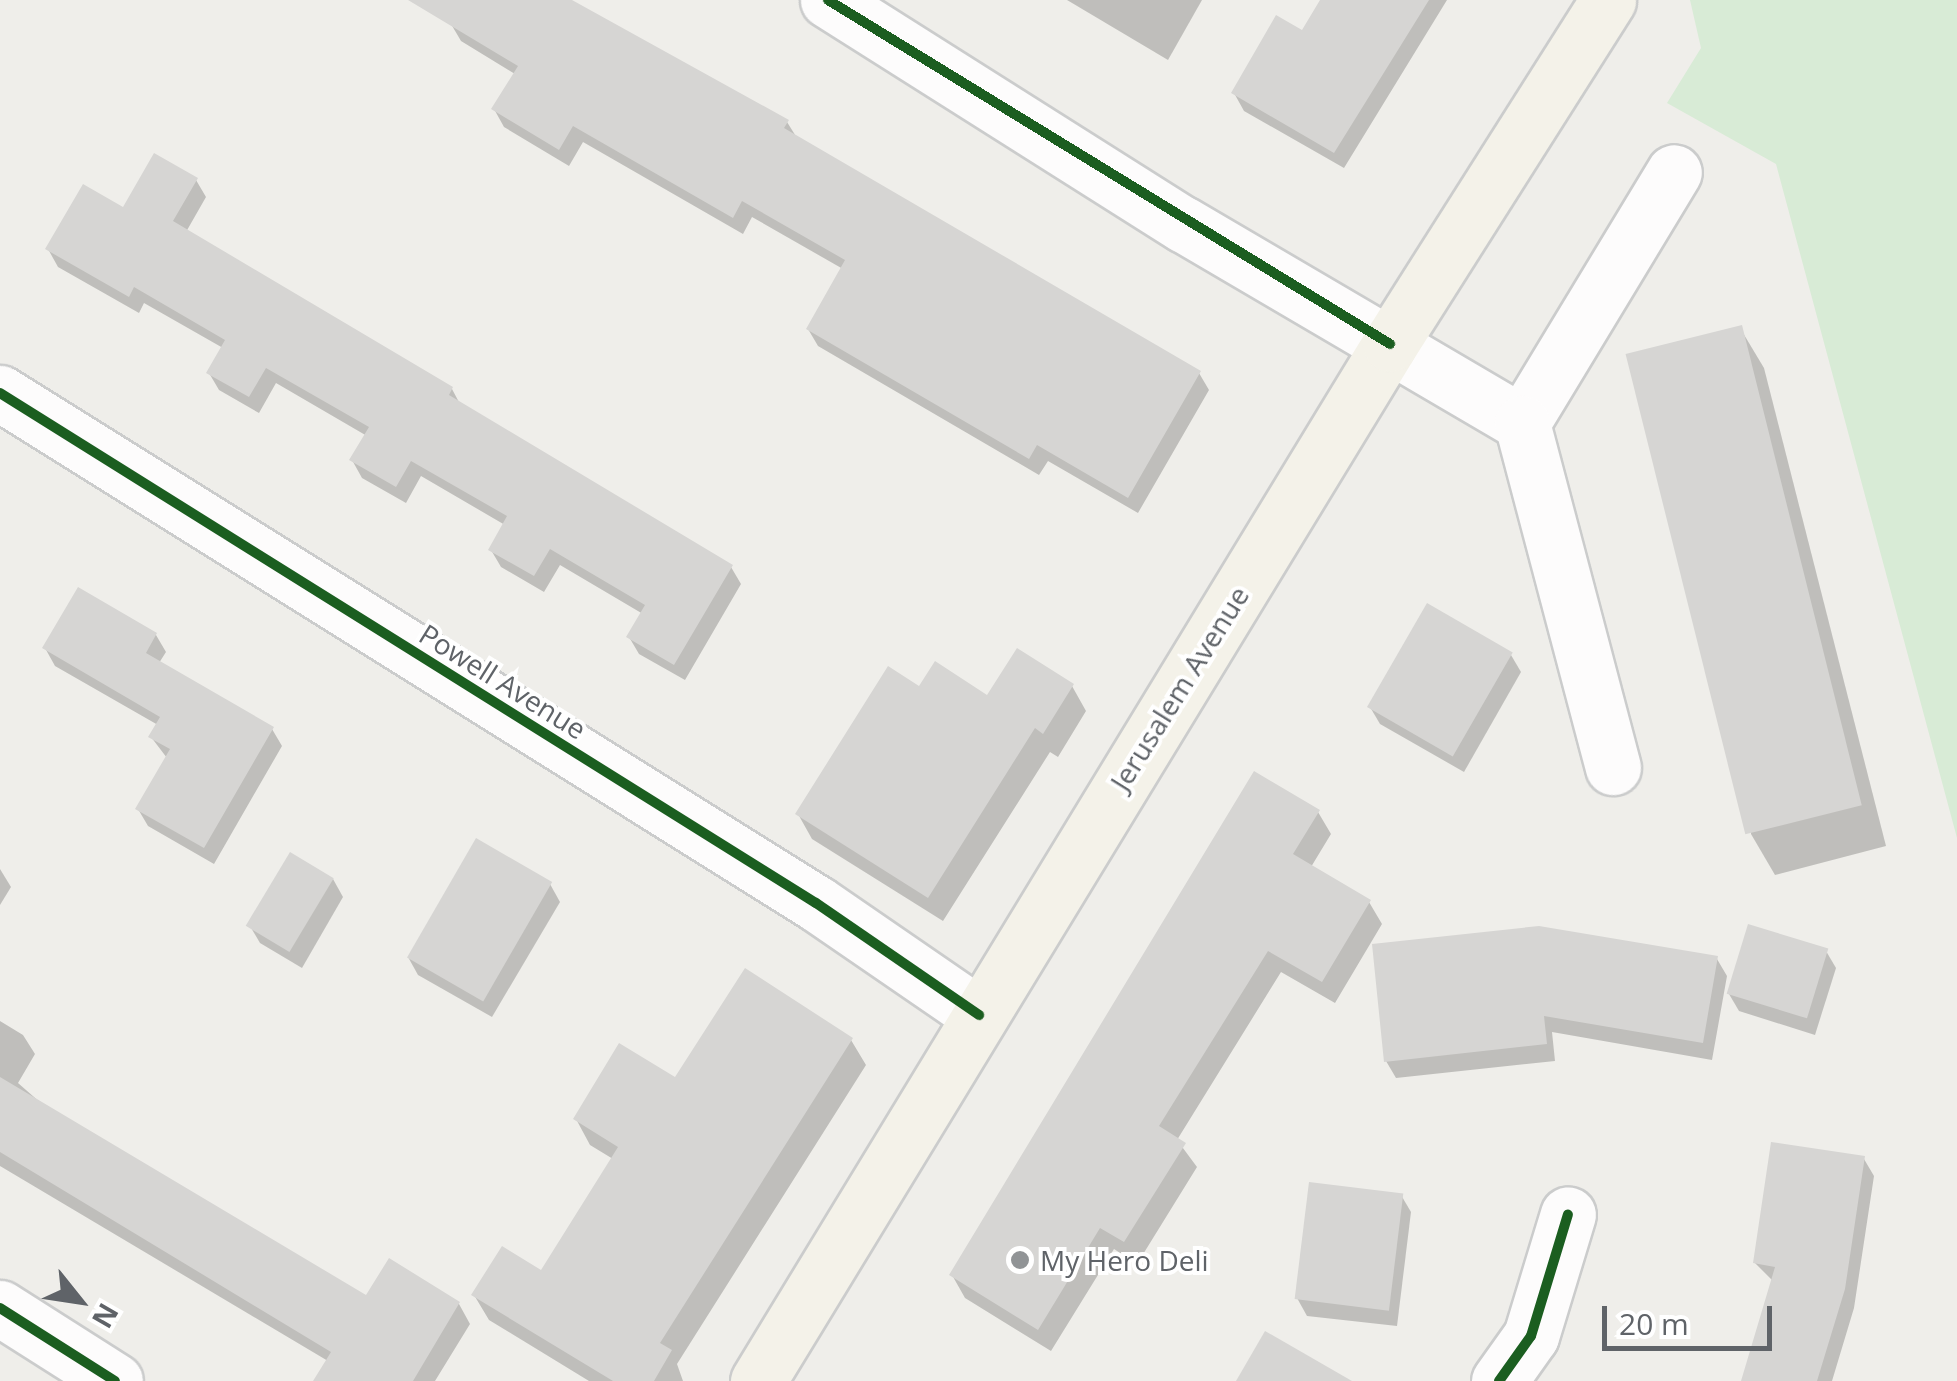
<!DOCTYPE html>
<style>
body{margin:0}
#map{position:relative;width:1957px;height:1381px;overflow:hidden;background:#efeeea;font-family:"Open Sans",sans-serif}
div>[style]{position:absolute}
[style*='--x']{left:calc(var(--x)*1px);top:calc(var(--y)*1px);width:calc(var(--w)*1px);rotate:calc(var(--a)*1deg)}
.green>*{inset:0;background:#d8ebd6}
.shadow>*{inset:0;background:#0003}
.building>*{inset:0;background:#d6d5d3;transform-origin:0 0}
.roads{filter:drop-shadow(2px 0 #cbcccc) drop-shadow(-2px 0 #cbcccc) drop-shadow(0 2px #cbcccc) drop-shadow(0 -2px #cbcccc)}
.minor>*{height:55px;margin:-27.5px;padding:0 27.5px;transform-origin:27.5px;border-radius:27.5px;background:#fdfcfc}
.major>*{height:55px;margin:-27.5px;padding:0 27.5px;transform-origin:27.5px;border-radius:27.5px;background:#f4f2e9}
.cycleway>*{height:10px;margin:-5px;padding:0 5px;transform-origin:5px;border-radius:5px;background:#1b5e20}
.dots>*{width:28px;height:28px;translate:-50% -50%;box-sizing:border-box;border:5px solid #fff;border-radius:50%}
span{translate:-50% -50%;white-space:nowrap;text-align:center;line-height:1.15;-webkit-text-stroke:8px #fff;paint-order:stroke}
.street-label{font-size:28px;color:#5f6368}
.poi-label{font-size:28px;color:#5f6368}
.left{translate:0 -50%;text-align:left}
.north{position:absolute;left:30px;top:1251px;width:100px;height:100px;-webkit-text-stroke:8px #fff;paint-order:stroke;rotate:120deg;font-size:28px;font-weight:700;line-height:40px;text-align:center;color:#5f6368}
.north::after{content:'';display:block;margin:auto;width:35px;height:45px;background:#5f6368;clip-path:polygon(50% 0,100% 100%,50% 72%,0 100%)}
.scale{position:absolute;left:1602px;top:1306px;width:170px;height:45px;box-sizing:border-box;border:5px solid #5f6368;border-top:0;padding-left:12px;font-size:30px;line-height:35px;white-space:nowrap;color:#5f6368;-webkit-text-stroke:8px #fff;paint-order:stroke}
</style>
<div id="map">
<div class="green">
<i style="clip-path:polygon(1690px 0,1957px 0,1957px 838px,1776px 164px,1667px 103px,1701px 48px)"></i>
</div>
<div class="shadow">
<i style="clip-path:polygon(466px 0,567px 0,787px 122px,797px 138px,1199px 373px,1209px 390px,1138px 513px,1048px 461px,1039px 475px,818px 346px,808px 329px,843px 269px,752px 217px,743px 234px,583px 142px,569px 166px,504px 127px,494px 109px,515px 74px,461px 41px,451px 24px)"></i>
<i style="clip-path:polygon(1067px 0,1202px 0,1168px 60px)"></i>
<i style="clip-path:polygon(1324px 0,1447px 0,1344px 168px,1244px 111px,1234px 93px,1303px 34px)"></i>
<i style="clip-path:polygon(196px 180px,206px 197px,186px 232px,452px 389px,461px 406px,731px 567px,741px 584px,685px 680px,639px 654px,629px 637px,643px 614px,560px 565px,544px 592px,501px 567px,491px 550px,505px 525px,421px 476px,406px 503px,362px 478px,352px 460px,367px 436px,276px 383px,259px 413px,219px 390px,209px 373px,223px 348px,144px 303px,139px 313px,58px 267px,48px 249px)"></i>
<i style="clip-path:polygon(1740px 328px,1764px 368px,1886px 846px,1775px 875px,1751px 834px)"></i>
<i style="clip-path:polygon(156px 635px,166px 652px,159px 663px,272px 729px,282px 746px,214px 864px,148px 826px,138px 809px,167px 758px,151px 737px,158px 725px,55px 666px,45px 648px)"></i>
<i style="clip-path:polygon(1511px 655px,1521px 672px,1464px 772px,1380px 724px,1370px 707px)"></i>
<i style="clip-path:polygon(1072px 686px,1086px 711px,1058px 757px,1050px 752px,943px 921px,812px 839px,798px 814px,920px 690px,988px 698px)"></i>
<i style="clip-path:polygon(1318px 812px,1331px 834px,1311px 867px,1369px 902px,1382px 924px,1335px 1003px,1281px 972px,1177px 1140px,1197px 1167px,1137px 1264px,1114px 1249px,1051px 1351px,965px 1298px,952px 1275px)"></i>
<i style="clip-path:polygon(0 869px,11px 887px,0 905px)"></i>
<i style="clip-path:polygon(333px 879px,343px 897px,302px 968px,260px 943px,250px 926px)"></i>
<i style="clip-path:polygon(550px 884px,560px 902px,492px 1017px,418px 975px,408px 957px)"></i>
<i style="clip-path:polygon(1826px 951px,1836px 968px,1815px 1035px,1739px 1011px,1729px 994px)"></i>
<i style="clip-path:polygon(1717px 959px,1727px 976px,1712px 1060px,1552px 1032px,1555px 1061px,1396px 1078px,1386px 1061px)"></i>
<i style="clip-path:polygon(0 1021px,23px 1035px,35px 1054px,18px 1083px,42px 1104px,367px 1298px,459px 1304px,470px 1324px,435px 1381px,332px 1381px,328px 1361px,0 1166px)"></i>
<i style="clip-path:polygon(851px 1040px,866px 1065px,677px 1364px,683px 1381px,589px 1381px,489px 1320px,474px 1295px,542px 1273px,613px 1159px,590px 1145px,576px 1119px,676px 1081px)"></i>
<i style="clip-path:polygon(1864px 1159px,1874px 1176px,1854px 1308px,1832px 1381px,1743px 1381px,1773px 1281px,1755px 1263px)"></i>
<i style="clip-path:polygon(1401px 1195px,1411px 1212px,1397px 1326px,1307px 1316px,1297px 1298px)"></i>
</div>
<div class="building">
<i style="clip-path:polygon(408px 0,572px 0,789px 120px,784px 128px,1201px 371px,1128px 498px,1037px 445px,1029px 459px,806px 329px,845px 260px,742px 201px,733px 218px,573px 126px,559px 150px,491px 109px,518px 66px)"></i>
<i style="clip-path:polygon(1320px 0,1429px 0,1334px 153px,1231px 93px,1276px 15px,1302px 30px)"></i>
<i style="clip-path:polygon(154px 153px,198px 178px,173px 221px,453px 387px,449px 395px,733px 565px,674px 665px,626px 637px,645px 605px,550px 549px,534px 576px,488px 550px,507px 516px,411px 461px,396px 487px,349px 460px,369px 427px,266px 368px,249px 397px,206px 373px,225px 340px,134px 287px,129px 297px,45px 249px,83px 184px,123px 207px)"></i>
<i style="left:1742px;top:325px;width:495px;height:120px;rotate:76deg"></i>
<i style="clip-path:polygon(78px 587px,157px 633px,146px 653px,274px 727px,204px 848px,135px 809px,170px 749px,148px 737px,160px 717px,42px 648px)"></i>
<i style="left:1427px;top:603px;width:99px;height:120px;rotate:30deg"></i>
<i style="clip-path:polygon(1017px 648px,1074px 684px,1043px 734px,1035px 728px,928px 898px,795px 814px,888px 666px,919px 686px,935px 661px,987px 695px)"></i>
<i style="clip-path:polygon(1254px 771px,1320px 810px,1293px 854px,1371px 900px,1322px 982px,1268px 951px,1159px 1126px,1186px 1143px,1124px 1242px,1100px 1228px,1038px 1330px,949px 1275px)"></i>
<i style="left:476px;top:838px;width:88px;height:138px;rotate:30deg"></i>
<i style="left:290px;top:852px;width:51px;height:86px;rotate:31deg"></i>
<i style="left:1748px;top:924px;width:84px;height:73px;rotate:17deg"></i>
<i style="clip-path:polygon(1539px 926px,1718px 956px,1703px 1043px,1544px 1016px,1547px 1044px,1384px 1062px,1372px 944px)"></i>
<i style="clip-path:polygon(745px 968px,853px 1038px,660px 1343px,672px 1350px,654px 1381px,613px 1381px,471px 1295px,502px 1246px,541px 1270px,618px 1147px,573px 1119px,619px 1043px,675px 1077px)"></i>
<i style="clip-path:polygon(0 1077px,366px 1295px,389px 1258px,460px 1302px,413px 1381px,313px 1381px,331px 1352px,0 1152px)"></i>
<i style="clip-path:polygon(1771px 1142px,1865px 1156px,1845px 1289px,1817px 1381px,1741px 1381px,1775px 1267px,1753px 1263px)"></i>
<i style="left:1309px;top:1182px;width:95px;height:118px;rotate:7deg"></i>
<i style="clip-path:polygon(1265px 1331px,1352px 1381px,1236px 1381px)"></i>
</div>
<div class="roads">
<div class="minor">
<i style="--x:828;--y:0;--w:420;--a:32.3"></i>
<i style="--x:1183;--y:224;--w:393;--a:30.4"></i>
<i style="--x:1522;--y:423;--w:293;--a:-58.8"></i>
<i style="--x:0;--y:393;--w:962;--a:32.01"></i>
<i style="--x:816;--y:903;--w:198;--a:34.5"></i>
<i style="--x:1522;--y:423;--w:356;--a:75.2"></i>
<i style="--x:0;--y:1308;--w:136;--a:32.4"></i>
<i style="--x:1499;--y:1381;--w:55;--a:-54.6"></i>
<i style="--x:1531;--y:1336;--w:127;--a:-73.1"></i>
</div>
<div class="major">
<i style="--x:758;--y:1381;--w:1214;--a:-58.64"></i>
<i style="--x:1390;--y:344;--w:407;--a:-57.6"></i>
</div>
</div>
<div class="cycleway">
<i style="--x:828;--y:0;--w:659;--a:31.47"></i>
<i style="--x:0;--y:393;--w:962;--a:32.01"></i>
<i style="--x:816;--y:903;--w:198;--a:34.5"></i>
<i style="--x:0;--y:1308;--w:136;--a:32.4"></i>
<i style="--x:1499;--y:1381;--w:55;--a:-54.6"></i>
<i style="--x:1531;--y:1336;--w:127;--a:-73.1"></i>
</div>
<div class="dots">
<i style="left:1020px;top:1260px;background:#919496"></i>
</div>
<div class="street-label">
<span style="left:503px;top:681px;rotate:32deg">Powell Avenue</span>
<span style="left:1179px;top:688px;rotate:-58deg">Jerusalem Avenue</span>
</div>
<div class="poi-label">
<span class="left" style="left:1040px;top:1260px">My Hero Deli</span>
</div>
<div class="north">N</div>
<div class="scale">20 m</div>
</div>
